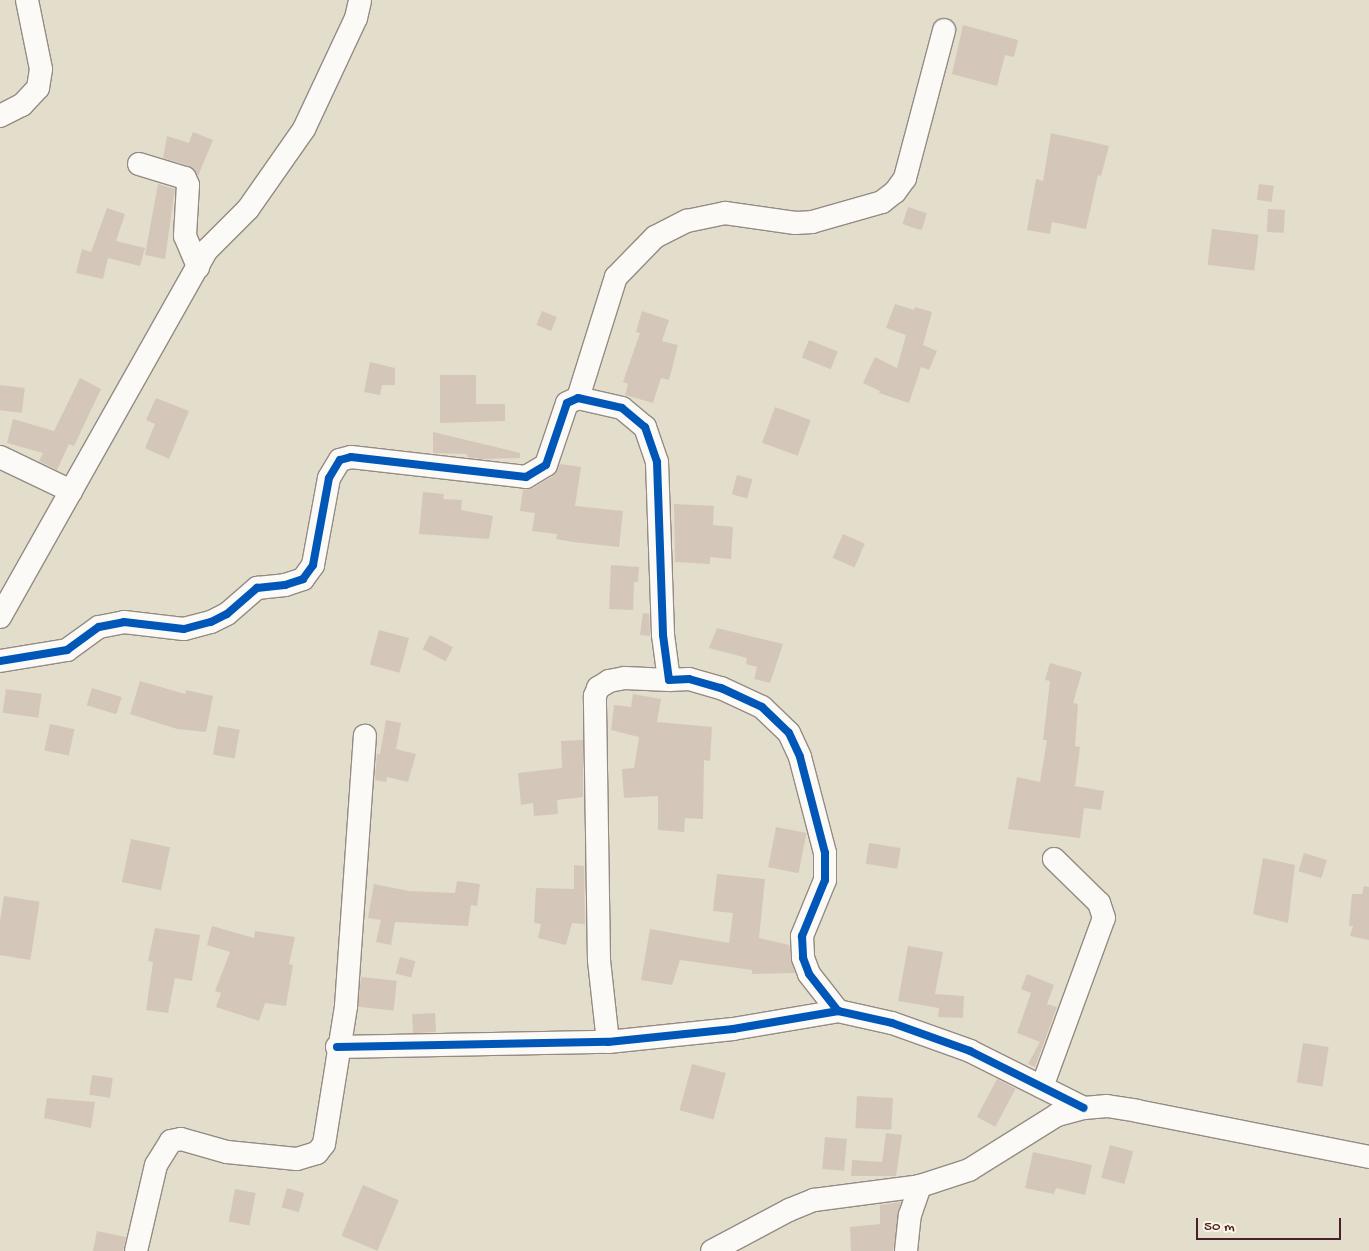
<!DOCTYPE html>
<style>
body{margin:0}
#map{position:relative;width:1369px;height:1251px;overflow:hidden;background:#e3ddcb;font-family:"Gochi Hand",sans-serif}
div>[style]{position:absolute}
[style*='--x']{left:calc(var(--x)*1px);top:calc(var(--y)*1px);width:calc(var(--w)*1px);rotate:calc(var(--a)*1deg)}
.building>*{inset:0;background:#d4c7ba;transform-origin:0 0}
.roads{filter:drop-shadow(1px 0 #958b84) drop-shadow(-1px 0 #958b84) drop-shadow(0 1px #958b84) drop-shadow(0 -1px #958b84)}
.minor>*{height:22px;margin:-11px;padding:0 11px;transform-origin:11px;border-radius:11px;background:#fbfaf7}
.cycleway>*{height:8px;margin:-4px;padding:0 4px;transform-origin:4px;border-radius:4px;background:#0057b8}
span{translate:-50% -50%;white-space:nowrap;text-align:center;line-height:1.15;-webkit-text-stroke:4.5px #fcf5e5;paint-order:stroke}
.scale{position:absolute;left:1196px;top:1218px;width:145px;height:22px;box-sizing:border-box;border:2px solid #4a1f2b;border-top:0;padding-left:6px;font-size:15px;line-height:18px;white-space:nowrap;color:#4a1f2b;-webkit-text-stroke:4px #fcf5e5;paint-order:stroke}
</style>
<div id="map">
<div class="building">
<i style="clip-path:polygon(963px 25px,1018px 40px,1014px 57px,1005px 55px,997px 86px,952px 74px)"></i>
<i style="clip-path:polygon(193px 132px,213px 140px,198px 176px,189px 166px,163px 158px,167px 136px,189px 143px)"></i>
<i style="clip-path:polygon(1051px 133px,1109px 146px,1101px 176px,1098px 175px,1086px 229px,1052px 222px,1050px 234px,1027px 230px,1036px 179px,1043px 181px)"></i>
<i style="clip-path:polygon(158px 184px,175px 189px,165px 259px,145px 255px)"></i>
<i style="left:1259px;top:184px;width:15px;height:16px;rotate:8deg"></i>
<i style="left:908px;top:207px;width:20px;height:18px;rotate:18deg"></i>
<i style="clip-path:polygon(107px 208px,125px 214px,116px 241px,145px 248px,140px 266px,108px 258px,103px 279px,76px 273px,82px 249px,91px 252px)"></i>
<i style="left:1268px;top:209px;width:17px;height:23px;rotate:3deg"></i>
<i style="left:1212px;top:229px;width:47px;height:36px;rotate:7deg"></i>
<i style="clip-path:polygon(895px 304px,914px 310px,915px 307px,932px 312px,923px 345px,937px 351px,929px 370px,921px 367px,909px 403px,879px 393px,880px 391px,863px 383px,875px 357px,897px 368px,906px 335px,886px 328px)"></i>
<i style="left:542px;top:311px;width:16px;height:15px;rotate:22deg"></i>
<i style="clip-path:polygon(642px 311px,669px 320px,662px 341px,678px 345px,669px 380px,661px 378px,653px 403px,625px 395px,628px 384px,623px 382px,640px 333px,636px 332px)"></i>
<i style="left:809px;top:340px;width:31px;height:19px;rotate:22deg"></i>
<i style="clip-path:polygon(370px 362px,395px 368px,395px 385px,382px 385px,380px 395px,364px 392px)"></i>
<i style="clip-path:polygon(440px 375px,476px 375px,476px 404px,505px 404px,505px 421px,440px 423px)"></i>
<i style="clip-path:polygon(80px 378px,101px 389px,74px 446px,69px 444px,57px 470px,39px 461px,43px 453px,7px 443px,13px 419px,54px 431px)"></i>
<i style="left:0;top:385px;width:25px;height:25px;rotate:7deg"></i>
<i style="clip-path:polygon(156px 398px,189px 411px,169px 459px,145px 448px,155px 424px,146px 420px)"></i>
<i style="left:775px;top:407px;width:38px;height:38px;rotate:20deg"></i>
<i style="clip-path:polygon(433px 432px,520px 453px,520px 458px,482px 459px,467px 457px,467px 454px,433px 453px)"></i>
<i style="clip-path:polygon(560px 464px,581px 467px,575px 506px,623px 511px,619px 547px,573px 542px,556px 539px,557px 534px,532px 531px,535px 513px,520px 511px,523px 490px,533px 488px,553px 476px)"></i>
<i style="left:737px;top:475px;width:16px;height:20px;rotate:15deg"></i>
<i style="clip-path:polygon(423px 492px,444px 494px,443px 499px,462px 500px,461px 510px,493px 516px,489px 539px,419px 534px)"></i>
<i style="clip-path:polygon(674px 504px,714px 506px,713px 525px,733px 527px,731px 559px,710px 557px,710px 564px,675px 562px)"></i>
<i style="left:843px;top:534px;width:24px;height:26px;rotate:24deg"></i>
<i style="clip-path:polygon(611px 565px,639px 567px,638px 582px,634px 582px,633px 610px,609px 609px)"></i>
<i style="clip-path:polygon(643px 613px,649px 614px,650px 636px,640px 635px)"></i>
<i style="clip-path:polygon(717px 628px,783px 644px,770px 683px,754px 679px,757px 667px,746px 664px,747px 658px,709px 648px)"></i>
<i style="left:379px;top:630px;width:31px;height:36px;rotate:15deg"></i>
<i style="left:430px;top:635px;width:26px;height:16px;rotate:28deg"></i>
<i style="clip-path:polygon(1050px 663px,1082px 672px,1073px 703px,1078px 704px,1075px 746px,1080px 747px,1075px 786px,1104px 791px,1101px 810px,1084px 808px,1080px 838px,1008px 829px,1017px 777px,1040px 782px,1047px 740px,1043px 740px,1050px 681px,1045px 680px)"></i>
<i style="clip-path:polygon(140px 681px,185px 694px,186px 690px,213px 696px,206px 732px,177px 729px,130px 714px)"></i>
<i style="left:92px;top:688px;width:31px;height:18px;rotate:17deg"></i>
<i style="left:6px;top:689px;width:36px;height:24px;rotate:8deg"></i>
<i style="clip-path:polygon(633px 694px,661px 699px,657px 722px,712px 727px,710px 761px,704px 760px,703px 819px,685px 818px,684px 832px,658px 830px,658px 796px,624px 798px,622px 769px,634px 768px,639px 737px,611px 730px,614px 705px,631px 707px)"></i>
<i style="clip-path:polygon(386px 720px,401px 723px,396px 749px,416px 754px,408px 782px,387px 777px,386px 782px,375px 780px,377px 754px,380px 754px)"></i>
<i style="left:50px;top:724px;width:25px;height:27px;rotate:12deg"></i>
<i style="left:218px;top:726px;width:22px;height:29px;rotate:10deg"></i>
<i style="clip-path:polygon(583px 740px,583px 797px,557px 800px,558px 814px,534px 816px,533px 803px,521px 805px,518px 773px,562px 768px,561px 741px)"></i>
<i style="left:776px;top:827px;width:31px;height:41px;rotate:11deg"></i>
<i style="left:131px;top:839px;width:40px;height:44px;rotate:12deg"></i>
<i style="left:869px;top:843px;width:32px;height:21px;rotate:9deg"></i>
<i style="left:1304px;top:853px;width:24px;height:19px;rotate:17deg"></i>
<i style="clip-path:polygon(1263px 858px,1295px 865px,1288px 923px,1253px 914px)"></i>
<i style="clip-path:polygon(574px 865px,584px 866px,585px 924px,572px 923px,566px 945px,538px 938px,541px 924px,534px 923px,536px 888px,574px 889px)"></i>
<i style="clip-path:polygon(717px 874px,765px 879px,759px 938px,789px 945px,795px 973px,752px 974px,752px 970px,680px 960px,672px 985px,641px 980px,650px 929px,729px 943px,733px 913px,713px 911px)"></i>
<i style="clip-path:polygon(457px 881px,480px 884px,477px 906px,471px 905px,468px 926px,395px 922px,391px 945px,376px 942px,381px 920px,368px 918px,374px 884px,409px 891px,455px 893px)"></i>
<i style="clip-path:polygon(1364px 886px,1369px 887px,1369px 940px,1350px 936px,1353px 926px,1349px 926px,1352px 894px,1362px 894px)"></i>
<i style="left:4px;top:896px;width:36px;height:59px;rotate:9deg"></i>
<i style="clip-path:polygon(212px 926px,254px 938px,255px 931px,295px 937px,289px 964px,293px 965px,286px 1006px,265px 1003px,259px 1021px,216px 1007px,221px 993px,215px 991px,230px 952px,207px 945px)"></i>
<i style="clip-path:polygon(155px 928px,200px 935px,192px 981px,175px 978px,168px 1013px,146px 1010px,153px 962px,148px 961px)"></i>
<i style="clip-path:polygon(908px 946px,943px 952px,935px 994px,964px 996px,963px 1018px,938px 1017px,939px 1008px,898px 1001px)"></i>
<i style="left:400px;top:957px;width:16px;height:17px;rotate:15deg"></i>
<i style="clip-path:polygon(1027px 974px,1054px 985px,1047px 1004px,1057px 1007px,1035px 1067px,1028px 1064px,1040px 1042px,1017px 1033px,1031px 993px,1021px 989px)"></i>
<i style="left:361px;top:977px;width:36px;height:30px;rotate:6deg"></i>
<i style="left:435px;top:1013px;width:19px;height:23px;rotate:87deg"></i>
<i style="left:1303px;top:1043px;width:26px;height:40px;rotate:9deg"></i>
<i style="left:692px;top:1064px;width:35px;height:48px;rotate:15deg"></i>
<i style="left:92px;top:1075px;width:21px;height:20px;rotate:8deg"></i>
<i style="left:997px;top:1079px;width:21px;height:43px;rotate:28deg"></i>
<i style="left:857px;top:1096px;width:36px;height:32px;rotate:3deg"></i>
<i style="clip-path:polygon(47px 1098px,95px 1102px,91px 1128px,44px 1118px)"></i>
<i style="clip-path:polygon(886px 1133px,902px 1135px,896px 1176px,851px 1176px,852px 1160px,882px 1162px)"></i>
<i style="left:825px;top:1137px;width:22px;height:32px;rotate:5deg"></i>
<i style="left:1110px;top:1145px;width:24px;height:34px;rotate:15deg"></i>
<i style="clip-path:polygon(1033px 1152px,1092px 1165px,1085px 1195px,1056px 1188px,1054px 1194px,1025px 1188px)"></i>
<i style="left:363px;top:1185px;width:39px;height:55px;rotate:23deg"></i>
<i style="left:287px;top:1188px;width:18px;height:20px;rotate:16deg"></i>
<i style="left:235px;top:1189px;width:21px;height:33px;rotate:11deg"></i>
<i style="clip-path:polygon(901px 1202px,893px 1251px,851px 1251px,850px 1227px,880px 1224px,880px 1205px)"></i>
<i style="clip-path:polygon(97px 1231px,126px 1237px,123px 1251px,93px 1251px)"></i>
</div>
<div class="roads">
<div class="minor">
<i style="--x:0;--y:116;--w:25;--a:-27"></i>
<i style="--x:22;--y:105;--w:23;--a:-47"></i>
<i style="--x:38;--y:88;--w:19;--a:-81"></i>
<i style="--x:41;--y:69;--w:70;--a:-101.5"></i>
<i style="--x:139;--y:164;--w:48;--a:16.9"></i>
<i style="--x:185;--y:178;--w:8;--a:67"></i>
<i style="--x:188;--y:185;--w:51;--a:93.4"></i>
<i style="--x:185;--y:236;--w:34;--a:67"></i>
<i style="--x:578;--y:398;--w:127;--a:-72.6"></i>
<i style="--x:616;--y:277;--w:56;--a:-45.7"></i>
<i style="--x:655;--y:237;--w:36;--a:-27"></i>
<i style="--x:687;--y:221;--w:39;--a:-12"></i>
<i style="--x:725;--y:213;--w:71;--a:8.1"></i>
<i style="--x:795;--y:223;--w:17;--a:-3"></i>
<i style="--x:812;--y:222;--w:73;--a:-15.9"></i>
<i style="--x:882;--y:202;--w:16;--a:-38"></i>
<i style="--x:895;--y:192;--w:17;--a:-54"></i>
<i style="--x:905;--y:178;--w:153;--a:-75.2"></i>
<i style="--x:0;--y:457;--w:79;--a:25.6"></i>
<i style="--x:0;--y:617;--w:421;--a:-60.6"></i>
<i style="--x:207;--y:250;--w:58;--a:-45"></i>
<i style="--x:248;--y:209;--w:98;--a:-55"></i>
<i style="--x:304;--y:129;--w:123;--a:-64.9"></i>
<i style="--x:356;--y:18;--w:18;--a:-77"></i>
<i style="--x:0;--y:661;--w:68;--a:-9.3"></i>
<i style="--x:67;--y:650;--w:39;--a:-36"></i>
<i style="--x:99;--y:627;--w:25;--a:-11"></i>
<i style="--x:124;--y:622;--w:60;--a:6.7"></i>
<i style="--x:184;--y:629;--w:28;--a:-15"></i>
<i style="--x:211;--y:622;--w:18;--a:-27"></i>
<i style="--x:227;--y:614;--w:40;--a:-41"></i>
<i style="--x:257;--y:588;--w:28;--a:-6"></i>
<i style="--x:285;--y:585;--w:19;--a:-18"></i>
<i style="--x:303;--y:579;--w:17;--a:-54"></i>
<i style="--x:313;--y:565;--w:88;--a:-79.6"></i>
<i style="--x:329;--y:478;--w:21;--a:-59"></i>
<i style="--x:340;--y:460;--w:11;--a:-15"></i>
<i style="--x:351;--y:457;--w:176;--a:6.5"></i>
<i style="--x:526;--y:477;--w:23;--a:-31"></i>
<i style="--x:546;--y:465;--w:65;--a:-71.3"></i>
<i style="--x:567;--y:403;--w:12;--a:-24"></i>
<i style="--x:578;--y:398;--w:45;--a:12.8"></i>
<i style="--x:622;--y:408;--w:30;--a:40"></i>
<i style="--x:645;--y:427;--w:37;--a:71"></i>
<i style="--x:657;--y:462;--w:173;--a:88"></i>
<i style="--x:663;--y:635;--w:45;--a:82.4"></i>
<i style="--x:669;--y:680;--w:20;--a:-3"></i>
<i style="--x:689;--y:679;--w:33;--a:16"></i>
<i style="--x:721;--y:688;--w:45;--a:24.9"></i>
<i style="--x:762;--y:707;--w:37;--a:44"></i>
<i style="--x:789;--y:733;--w:26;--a:65"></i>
<i style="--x:800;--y:757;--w:99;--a:75.4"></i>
<i style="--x:825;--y:853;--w:27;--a:90"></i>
<i style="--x:825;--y:880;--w:61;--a:112.3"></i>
<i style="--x:802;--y:936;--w:22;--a:87"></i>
<i style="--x:803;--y:958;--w:17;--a:69"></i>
<i style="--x:809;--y:974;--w:47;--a:51.9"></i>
<i style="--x:608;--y:1042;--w:82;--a:-96.3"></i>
<i style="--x:599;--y:960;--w:264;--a:-90.9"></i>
<i style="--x:595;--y:696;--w:9;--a:-69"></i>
<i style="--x:598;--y:688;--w:13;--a:-32"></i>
<i style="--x:609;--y:681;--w:16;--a:-11"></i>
<i style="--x:625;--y:678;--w:44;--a:2.6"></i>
<i style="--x:337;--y:1047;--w:271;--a:-1.1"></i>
<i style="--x:608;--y:1042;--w:126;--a:-5.9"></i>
<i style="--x:733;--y:1029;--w:107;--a:-9.7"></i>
<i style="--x:838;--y:1011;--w:55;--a:12.5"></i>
<i style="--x:892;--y:1023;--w:83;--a:19.7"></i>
<i style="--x:970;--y:1051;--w:127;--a:26.6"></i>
<i style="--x:1042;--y:1087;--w:180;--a:-69.9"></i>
<i style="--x:1104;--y:918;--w:16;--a:-108"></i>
<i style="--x:1099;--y:903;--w:63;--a:-135.6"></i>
<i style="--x:136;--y:1251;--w:88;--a:-76.9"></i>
<i style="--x:156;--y:1165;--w:28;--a:-58"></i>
<i style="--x:171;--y:1141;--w:10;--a:-11"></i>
<i style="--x:181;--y:1139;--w:48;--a:15.8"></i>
<i style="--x:227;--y:1152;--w:70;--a:5.7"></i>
<i style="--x:297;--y:1159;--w:21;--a:-17"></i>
<i style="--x:317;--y:1153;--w:11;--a:-52"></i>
<i style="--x:324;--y:1144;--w:140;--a:-80.9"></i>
<i style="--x:346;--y:1006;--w:271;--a:-86"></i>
<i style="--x:712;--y:1251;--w:87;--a:-28"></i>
<i style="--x:789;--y:1210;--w:27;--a:-22"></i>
<i style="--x:814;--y:1200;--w:107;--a:-7.5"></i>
<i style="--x:920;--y:1186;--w:52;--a:-18.1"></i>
<i style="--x:969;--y:1170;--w:104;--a:-32"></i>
<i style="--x:1057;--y:1115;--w:28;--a:-15"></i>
<i style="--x:1084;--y:1108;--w:23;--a:-5"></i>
<i style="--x:1107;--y:1106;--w:30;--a:9"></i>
<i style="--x:1137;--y:1111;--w:237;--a:11.2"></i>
<i style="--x:906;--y:1251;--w:36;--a:-84"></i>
<i style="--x:910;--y:1215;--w:31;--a:-71"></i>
</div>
</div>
<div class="cycleway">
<i style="--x:0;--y:661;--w:68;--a:-9.3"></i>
<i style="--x:67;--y:650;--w:39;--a:-36"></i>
<i style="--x:99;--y:627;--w:25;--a:-11"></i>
<i style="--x:124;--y:622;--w:60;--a:6.7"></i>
<i style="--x:184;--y:629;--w:28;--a:-15"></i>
<i style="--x:211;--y:622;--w:18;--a:-27"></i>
<i style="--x:227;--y:614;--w:40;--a:-41"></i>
<i style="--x:257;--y:588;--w:28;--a:-6"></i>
<i style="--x:285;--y:585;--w:19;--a:-18"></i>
<i style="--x:303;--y:579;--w:17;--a:-54"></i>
<i style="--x:313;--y:565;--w:88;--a:-79.6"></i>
<i style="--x:329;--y:478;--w:21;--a:-59"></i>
<i style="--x:340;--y:460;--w:11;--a:-15"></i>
<i style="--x:351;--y:457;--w:176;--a:6.5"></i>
<i style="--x:526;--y:477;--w:23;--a:-31"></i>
<i style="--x:546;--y:465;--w:65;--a:-71.3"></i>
<i style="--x:567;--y:403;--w:12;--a:-24"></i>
<i style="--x:578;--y:398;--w:45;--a:12.8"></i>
<i style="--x:622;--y:408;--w:30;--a:40"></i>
<i style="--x:645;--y:427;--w:37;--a:71"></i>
<i style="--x:657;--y:462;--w:173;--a:88"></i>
<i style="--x:663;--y:635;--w:45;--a:82.4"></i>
<i style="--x:669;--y:680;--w:20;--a:-3"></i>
<i style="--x:689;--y:679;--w:33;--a:16"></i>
<i style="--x:721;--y:688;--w:45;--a:24.9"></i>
<i style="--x:762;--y:707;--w:37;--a:44"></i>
<i style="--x:789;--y:733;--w:26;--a:65"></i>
<i style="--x:800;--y:757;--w:99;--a:75.4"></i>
<i style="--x:825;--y:853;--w:27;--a:90"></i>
<i style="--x:825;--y:880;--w:61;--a:112.3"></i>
<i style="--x:802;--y:936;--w:22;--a:87"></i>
<i style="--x:803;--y:958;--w:17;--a:69"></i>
<i style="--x:809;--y:974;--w:47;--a:51.9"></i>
<i style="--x:337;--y:1047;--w:271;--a:-1.1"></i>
<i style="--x:608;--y:1042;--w:126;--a:-5.9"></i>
<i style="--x:733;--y:1029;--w:107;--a:-9.7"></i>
<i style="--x:838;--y:1011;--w:55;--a:12.5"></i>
<i style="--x:892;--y:1023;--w:83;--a:19.7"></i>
<i style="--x:970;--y:1051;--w:127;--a:26.6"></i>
</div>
<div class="scale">50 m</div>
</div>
